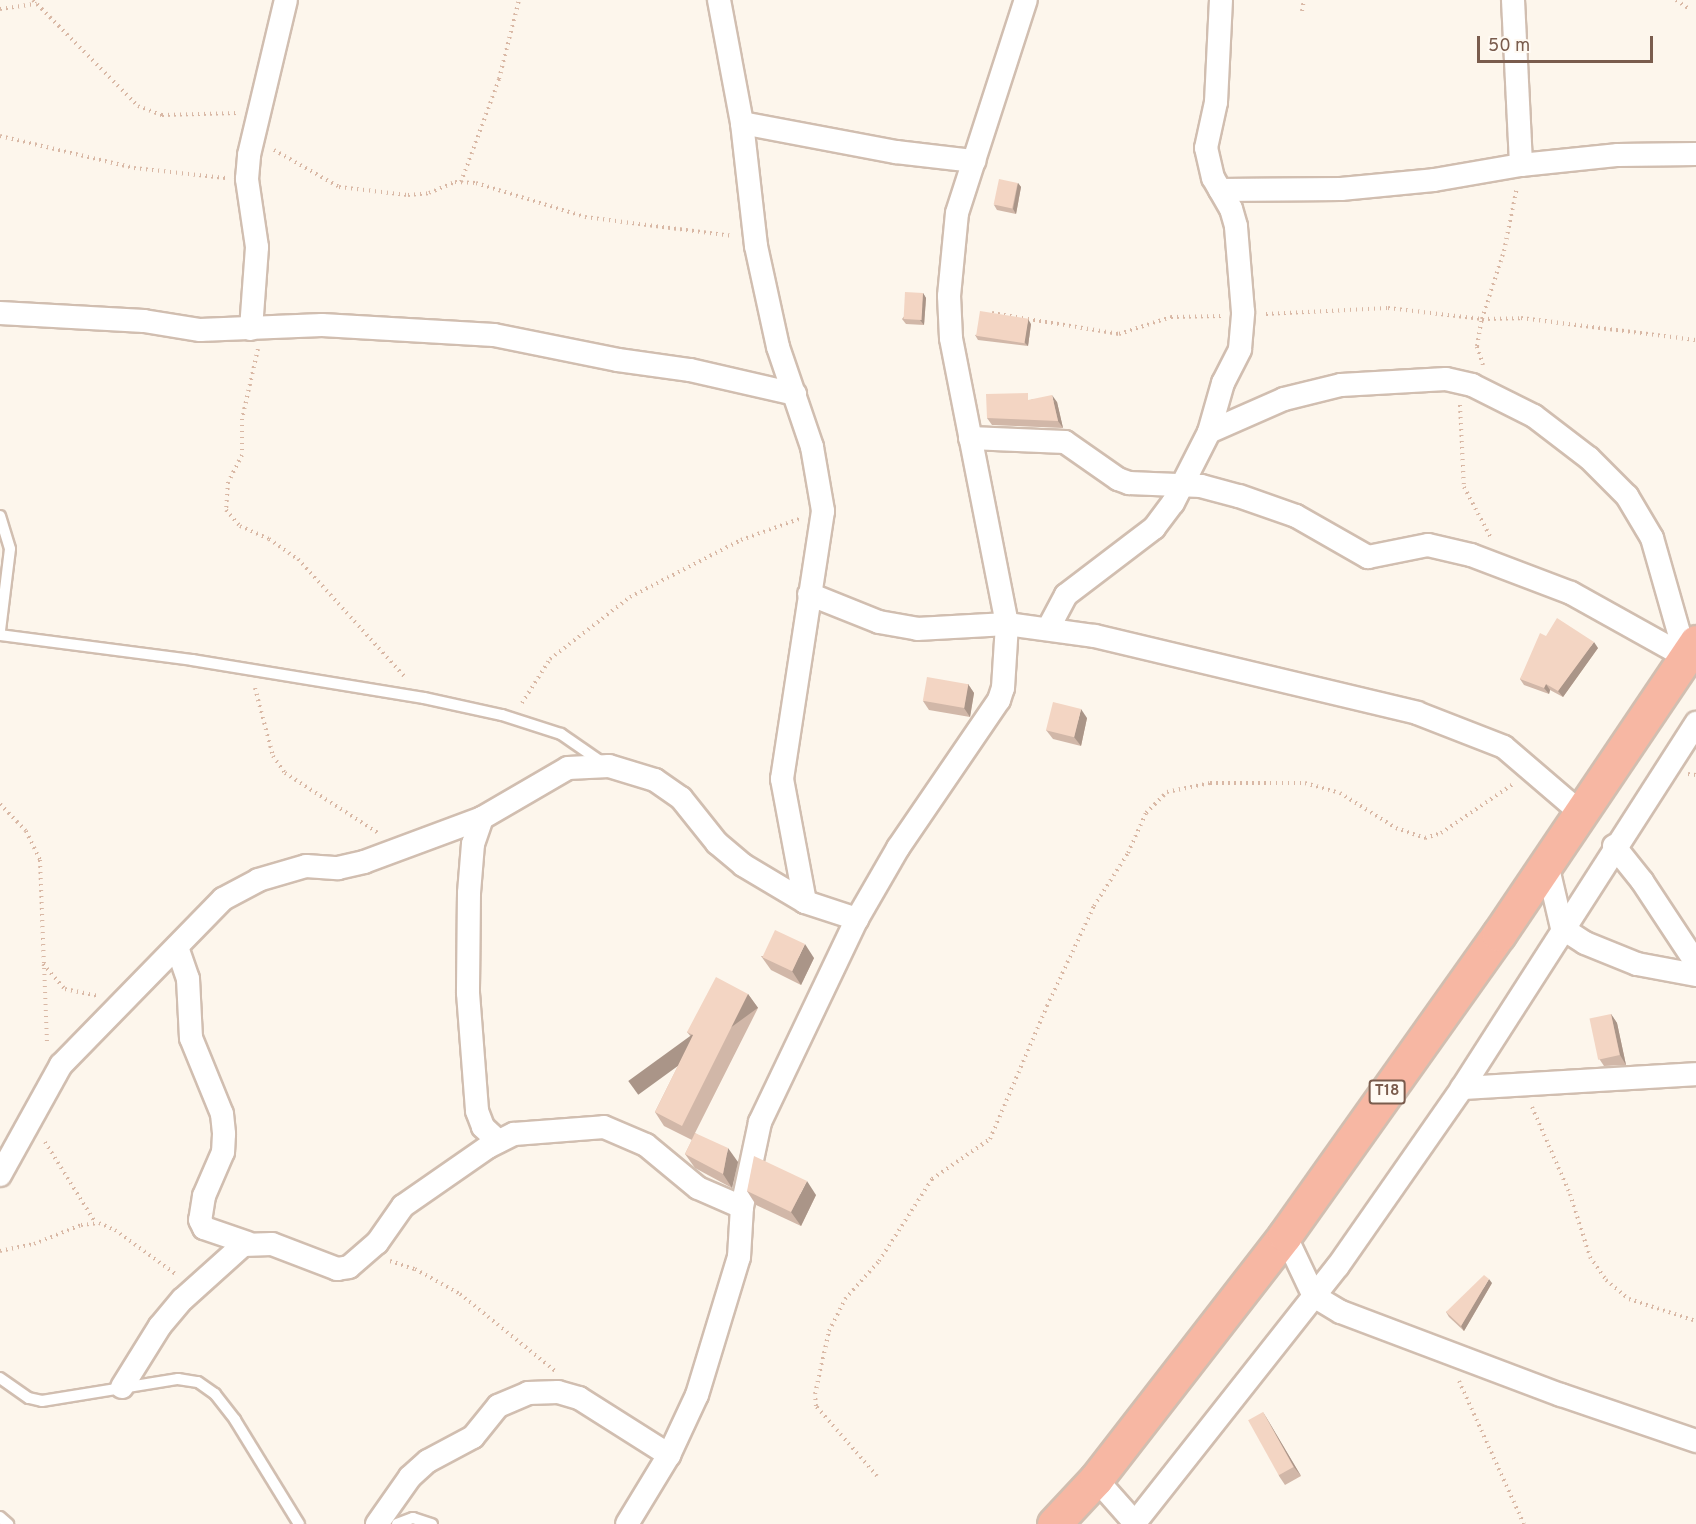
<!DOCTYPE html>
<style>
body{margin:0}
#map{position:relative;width:1696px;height:1524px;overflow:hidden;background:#fdf6ec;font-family:Overpass,sans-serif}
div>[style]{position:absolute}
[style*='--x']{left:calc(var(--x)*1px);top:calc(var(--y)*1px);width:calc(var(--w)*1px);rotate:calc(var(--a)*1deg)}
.path>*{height:4px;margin-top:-2px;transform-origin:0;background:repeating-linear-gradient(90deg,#d9b8a5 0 1.5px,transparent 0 6px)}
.roads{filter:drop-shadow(2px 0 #d1beb0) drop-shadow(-2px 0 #d1beb0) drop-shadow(0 2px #d1beb0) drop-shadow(0 -2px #d1beb0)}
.lane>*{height:10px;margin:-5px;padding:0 5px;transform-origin:5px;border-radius:5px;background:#fff}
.street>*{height:22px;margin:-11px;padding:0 11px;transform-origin:11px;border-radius:11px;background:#fff}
.highway>*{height:33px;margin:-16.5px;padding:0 16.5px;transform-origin:16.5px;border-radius:16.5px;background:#f7b7a3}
.wall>*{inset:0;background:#d1b7a8}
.shaded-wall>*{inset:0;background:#aa9588;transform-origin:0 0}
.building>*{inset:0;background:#f3d5c3;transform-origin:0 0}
span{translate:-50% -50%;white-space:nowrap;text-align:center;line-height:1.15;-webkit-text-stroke:6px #fffaf3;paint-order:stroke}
.shield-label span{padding:2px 4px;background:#fffaf3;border:2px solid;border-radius:4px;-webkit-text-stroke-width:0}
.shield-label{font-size:15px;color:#7a5c4d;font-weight:700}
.scale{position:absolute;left:1477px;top:36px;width:176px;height:27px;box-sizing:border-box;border:3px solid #7a5c4d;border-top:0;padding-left:8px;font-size:18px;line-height:21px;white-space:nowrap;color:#7a5c4d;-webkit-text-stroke:4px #fffaf3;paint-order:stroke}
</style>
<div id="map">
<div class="path">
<i style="--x:33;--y:0;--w:149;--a:45.3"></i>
<i style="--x:138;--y:106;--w:26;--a:21"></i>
<i style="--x:162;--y:115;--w:76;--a:-1.5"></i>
<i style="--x:1676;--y:0;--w:14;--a:34"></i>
<i style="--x:0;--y:9;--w:37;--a:-8"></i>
<i style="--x:1302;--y:11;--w:11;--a:-80"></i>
<i style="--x:0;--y:136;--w:138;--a:13.4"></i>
<i style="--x:134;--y:168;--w:92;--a:6.3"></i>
<i style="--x:274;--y:150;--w:75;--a:29.6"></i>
<i style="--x:339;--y:187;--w:69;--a:6.6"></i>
<i style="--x:408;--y:195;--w:21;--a:-5"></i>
<i style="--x:429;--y:193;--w:28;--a:-23"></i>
<i style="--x:455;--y:182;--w:21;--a:3"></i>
<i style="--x:476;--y:183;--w:114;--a:17.3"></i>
<i style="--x:585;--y:217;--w:149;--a:7.3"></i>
<i style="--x:461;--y:182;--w:110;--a:-69.7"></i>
<i style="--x:499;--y:79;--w:81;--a:-75.8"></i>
<i style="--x:992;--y:313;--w:129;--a:9.4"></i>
<i style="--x:1119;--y:334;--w:55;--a:-18.1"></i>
<i style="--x:1171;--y:317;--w:51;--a:-1.1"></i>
<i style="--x:1266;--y:314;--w:122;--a:-2.8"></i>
<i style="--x:1388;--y:308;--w:95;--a:6.7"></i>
<i style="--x:1482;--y:319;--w:39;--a:-1"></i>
<i style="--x:1521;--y:318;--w:176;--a:7.2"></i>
<i style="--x:258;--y:349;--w:72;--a:102.9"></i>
<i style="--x:242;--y:419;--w:36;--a:90"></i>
<i style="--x:242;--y:455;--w:30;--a:117"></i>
<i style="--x:228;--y:482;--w:28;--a:94"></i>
<i style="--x:226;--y:510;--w:21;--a:49"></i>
<i style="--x:240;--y:526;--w:32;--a:24"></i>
<i style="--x:269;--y:539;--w:35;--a:35"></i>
<i style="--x:298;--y:559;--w:159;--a:47.8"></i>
<i style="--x:1483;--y:365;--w:20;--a:-108"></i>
<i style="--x:1477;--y:346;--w:27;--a:-80"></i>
<i style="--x:1482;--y:319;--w:71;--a:-72.1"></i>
<i style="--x:1504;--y:251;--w:65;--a:-78.5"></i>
<i style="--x:1460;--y:405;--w:82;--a:87.2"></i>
<i style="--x:1464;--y:487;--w:58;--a:62.1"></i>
<i style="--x:255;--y:688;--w:70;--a:75.2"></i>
<i style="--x:273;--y:756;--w:21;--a:55"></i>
<i style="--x:285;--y:773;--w:111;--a:32.8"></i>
<i style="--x:522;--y:703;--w:52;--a:-57.5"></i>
<i style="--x:550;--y:659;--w:101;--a:-37.8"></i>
<i style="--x:630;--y:597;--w:125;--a:-27.2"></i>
<i style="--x:741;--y:540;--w:62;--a:-19.9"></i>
<i style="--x:1688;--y:774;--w:8;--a:7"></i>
<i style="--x:0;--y:804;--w:37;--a:46"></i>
<i style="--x:26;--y:831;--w:32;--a:64"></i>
<i style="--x:40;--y:860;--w:186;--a:87.8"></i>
<i style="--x:43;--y:964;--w:33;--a:49"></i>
<i style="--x:65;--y:989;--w:34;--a:12"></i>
<i style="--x:1532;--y:1107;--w:95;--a:66.4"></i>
<i style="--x:1570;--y:1194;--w:66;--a:72.4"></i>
<i style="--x:1590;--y:1257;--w:28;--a:55"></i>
<i style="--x:1606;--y:1280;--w:30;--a:40"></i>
<i style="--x:1629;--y:1299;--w:71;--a:18.2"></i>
<i style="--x:45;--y:1142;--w:94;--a:58"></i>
<i style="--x:0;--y:1251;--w:35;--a:-12"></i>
<i style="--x:34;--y:1244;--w:51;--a:-22"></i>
<i style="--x:81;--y:1225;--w:18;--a:-6"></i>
<i style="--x:99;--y:1223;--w:17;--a:24"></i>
<i style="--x:115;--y:1230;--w:77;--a:36"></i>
<i style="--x:390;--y:1261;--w:26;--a:18"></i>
<i style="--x:415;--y:1269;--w:51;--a:29.1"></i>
<i style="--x:460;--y:1294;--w:122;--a:39"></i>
<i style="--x:1459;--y:1381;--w:157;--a:65.6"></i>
<i style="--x:877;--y:1476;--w:93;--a:-131.1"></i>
<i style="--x:816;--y:1406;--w:12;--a:-95"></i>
<i style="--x:815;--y:1394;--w:65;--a:-77.5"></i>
<i style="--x:829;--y:1331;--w:36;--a:-63"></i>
<i style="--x:845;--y:1299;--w:51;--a:-48.2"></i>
<i style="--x:879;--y:1261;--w:98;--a:-57.1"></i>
<i style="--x:932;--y:1179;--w:70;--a:-34.6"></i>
<i style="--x:990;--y:1139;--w:145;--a:-66.8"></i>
<i style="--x:1047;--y:1006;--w:110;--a:-64.8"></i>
<i style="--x:1094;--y:906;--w:63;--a:-57.3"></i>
<i style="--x:1128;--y:853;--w:44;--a:-65.8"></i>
<i style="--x:1146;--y:813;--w:30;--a:-45"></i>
<i style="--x:1167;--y:792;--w:44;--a:-11.8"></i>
<i style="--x:1210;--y:783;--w:95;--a:0"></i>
<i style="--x:1305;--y:783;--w:36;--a:16"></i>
<i style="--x:1340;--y:793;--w:66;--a:32"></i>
<i style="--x:1396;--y:828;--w:31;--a:19"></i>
<i style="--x:1425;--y:838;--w:17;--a:-17"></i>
<i style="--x:1441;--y:833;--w:87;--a:-34.2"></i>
</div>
<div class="roads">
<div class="lane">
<i style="--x:0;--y:516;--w:34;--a:73"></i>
<i style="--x:10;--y:549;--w:82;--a:97"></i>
<i style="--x:0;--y:635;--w:194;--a:7.4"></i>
<i style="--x:192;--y:660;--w:235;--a:9.3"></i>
<i style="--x:424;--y:698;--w:80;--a:12.3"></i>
<i style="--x:502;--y:715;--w:62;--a:17.9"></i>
<i style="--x:561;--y:734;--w:51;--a:34.6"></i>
<i style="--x:0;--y:1378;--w:35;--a:35"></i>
<i style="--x:29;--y:1398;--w:13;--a:13"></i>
<i style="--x:42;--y:1401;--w:138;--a:-9.2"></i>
<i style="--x:178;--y:1379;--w:20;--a:9"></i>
<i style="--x:198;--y:1382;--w:21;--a:35"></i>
<i style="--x:215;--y:1394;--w:33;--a:52"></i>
<i style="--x:235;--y:1420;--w:122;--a:58.4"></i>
<i style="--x:0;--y:1517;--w:11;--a:41"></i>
<i style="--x:397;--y:1524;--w:17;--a:-21"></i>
<i style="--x:413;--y:1518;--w:20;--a:18"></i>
</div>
<div class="street">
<i style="--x:719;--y:0;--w:125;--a:79.4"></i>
<i style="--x:742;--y:123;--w:157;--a:10.7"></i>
<i style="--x:896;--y:152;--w:79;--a:6.6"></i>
<i style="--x:1513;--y:0;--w:165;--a:87.2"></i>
<i style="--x:742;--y:123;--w:124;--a:83.5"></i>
<i style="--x:756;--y:246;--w:103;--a:77.7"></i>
<i style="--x:778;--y:347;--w:106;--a:71.2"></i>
<i style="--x:812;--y:447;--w:65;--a:80.2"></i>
<i style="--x:823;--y:511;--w:271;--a:98.7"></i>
<i style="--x:782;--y:779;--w:125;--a:79.4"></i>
<i style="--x:1220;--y:190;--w:121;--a:-0.5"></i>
<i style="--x:1341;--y:189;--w:93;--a:-5.5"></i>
<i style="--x:1434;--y:180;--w:88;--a:-9.8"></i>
<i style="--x:1521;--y:165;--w:98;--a:-5.9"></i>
<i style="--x:1618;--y:155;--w:78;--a:-0.7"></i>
<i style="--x:0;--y:313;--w:144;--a:3.2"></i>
<i style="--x:144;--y:321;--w:57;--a:9.1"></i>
<i style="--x:200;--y:330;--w:122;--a:-2.3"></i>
<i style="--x:322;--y:325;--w:172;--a:3.3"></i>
<i style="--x:494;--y:335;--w:126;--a:11.4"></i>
<i style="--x:618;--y:360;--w:73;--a:7.9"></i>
<i style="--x:690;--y:370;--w:108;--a:12.9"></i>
<i style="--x:251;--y:329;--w:82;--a:-85.8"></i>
<i style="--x:257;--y:247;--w:69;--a:-98.4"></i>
<i style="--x:247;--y:179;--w:24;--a:-85"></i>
<i style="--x:249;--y:155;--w:159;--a:-76.6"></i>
<i style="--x:1209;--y:432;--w:82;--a:-23.7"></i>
<i style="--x:1284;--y:399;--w:59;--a:-13.8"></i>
<i style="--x:1341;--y:385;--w:105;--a:-3.3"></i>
<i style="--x:1446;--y:379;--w:27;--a:13"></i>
<i style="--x:1472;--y:385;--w:69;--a:26.6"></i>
<i style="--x:1534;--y:416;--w:69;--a:37.4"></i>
<i style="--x:1589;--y:458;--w:54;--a:45"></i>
<i style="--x:1627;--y:496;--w:49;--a:59.2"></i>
<i style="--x:1652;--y:538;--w:124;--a:74.1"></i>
<i style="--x:970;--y:438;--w:95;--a:2.4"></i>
<i style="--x:1065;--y:442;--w:65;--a:34.9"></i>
<i style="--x:1118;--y:479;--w:12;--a:20"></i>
<i style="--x:1129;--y:483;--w:72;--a:2.4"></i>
<i style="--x:1201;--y:486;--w:39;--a:15"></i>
<i style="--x:1239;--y:496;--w:60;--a:19.3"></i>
<i style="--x:1296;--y:516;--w:83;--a:29.7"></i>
<i style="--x:1368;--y:557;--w:61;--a:-11.3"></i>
<i style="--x:1428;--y:545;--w:44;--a:13.1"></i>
<i style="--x:1471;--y:555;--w:107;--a:20.8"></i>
<i style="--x:1571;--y:593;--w:132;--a:29.1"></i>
<i style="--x:809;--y:594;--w:75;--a:21.8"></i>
<i style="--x:879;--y:622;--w:39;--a:10"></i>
<i style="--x:917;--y:629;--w:90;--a:-3.2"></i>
<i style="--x:1007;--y:624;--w:89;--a:7.8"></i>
<i style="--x:1095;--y:636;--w:331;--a:13.4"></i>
<i style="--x:1417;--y:713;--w:93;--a:21.3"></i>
<i style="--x:1504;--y:747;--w:101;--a:40.6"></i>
<i style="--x:1049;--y:627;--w:36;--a:-62"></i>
<i style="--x:1066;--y:595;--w:111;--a:-37.3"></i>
<i style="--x:1154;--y:528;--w:31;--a:-53"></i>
<i style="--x:1173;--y:503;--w:80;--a:-63.1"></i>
<i style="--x:1209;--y:432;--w:51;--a:-74.1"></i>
<i style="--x:1223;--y:383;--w:38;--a:-63"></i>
<i style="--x:1240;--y:349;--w:37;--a:-85"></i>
<i style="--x:1243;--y:312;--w:86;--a:-94.7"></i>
<i style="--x:1236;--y:226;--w:18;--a:-106"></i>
<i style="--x:1231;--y:209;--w:36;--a:-120"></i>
<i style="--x:1213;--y:178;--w:31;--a:-103"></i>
<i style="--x:1206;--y:148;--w:47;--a:-77.7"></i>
<i style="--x:1216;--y:102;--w:102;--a:-87.2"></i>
<i style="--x:482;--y:818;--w:28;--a:109"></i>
<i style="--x:473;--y:844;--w:49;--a:94.7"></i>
<i style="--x:469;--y:893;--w:100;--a:90.6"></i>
<i style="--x:468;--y:993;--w:118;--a:85.6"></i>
<i style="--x:477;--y:1111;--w:17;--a:69"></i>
<i style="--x:483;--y:1127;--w:21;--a:43"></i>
<i style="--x:1614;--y:846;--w:45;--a:51.3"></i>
<i style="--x:1642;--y:881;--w:98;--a:56.6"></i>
<i style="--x:1547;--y:864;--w:66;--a:76.8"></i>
<i style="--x:1562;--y:928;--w:27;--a:33"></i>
<i style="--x:1585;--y:943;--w:56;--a:22"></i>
<i style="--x:1637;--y:964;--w:60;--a:10.6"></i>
<i style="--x:177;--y:947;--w:34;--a:71"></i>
<i style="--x:188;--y:979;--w:59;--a:87.1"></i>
<i style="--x:191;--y:1038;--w:82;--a:67.8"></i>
<i style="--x:222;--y:1114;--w:20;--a:84"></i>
<i style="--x:224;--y:1134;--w:18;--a:93"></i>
<i style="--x:223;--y:1152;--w:48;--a:113.4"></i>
<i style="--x:204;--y:1196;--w:24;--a:99"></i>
<i style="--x:200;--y:1220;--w:9;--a:63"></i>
<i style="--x:204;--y:1228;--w:46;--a:18.8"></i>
<i style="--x:1462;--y:1088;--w:234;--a:-3.4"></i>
<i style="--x:0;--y:1175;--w:126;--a:-61"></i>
<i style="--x:61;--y:1065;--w:232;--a:-45.7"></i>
<i style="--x:223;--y:899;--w:40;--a:-28"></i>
<i style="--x:258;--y:880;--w:50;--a:-16.3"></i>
<i style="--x:306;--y:866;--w:32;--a:4"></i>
<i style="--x:338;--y:868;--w:27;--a:-13"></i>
<i style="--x:364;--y:862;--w:126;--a:-20.4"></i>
<i style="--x:482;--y:818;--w:99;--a:-30.2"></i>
<i style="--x:568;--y:768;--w:41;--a:-2.8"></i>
<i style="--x:609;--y:766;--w:48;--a:16.9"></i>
<i style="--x:655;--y:780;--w:32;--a:35"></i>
<i style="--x:681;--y:798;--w:58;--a:51.3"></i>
<i style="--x:717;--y:843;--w:34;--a:40"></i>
<i style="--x:743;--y:865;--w:72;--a:30.8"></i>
<i style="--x:805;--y:902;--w:55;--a:18.1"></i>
<i style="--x:1285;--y:1235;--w:68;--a:64.6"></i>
<i style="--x:1314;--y:1296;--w:31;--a:31"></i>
<i style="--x:1341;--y:1312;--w:235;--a:20.7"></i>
<i style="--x:1561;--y:1395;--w:143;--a:18.8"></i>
<i style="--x:122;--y:1387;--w:72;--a:-58.1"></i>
<i style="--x:160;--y:1326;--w:35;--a:-50"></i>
<i style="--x:183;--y:1299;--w:81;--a:-42"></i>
<i style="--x:243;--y:1245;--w:29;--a:-2"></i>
<i style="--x:272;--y:1244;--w:70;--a:21"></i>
<i style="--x:337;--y:1269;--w:12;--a:-9"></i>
<i style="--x:349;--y:1267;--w:37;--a:-41"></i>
<i style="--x:377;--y:1243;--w:45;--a:-54.9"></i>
<i style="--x:403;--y:1206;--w:103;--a:-34.8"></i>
<i style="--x:488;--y:1147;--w:29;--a:-27"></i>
<i style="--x:514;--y:1134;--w:90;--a:-4.4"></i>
<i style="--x:604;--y:1127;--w:46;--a:23.2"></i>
<i style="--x:646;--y:1145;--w:67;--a:39.6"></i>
<i style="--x:698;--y:1188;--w:48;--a:23.4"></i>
<i style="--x:1096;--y:1479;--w:60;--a:48.4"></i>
<i style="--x:377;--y:1524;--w:57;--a:-54.9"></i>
<i style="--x:410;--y:1477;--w:24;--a:-42"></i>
<i style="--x:428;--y:1461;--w:51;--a:-28.1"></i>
<i style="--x:473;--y:1437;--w:40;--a:-51"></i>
<i style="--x:498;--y:1406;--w:33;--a:-23"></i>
<i style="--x:528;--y:1393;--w:30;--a:-2"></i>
<i style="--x:558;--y:1392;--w:22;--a:16"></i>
<i style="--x:579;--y:1398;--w:107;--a:32.3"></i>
<i style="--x:627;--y:1524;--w:81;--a:-58.7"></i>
<i style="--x:669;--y:1455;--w:66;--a:-65"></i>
<i style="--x:697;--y:1395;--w:144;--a:-73.1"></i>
<i style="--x:739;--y:1257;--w:50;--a:-86.6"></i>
<i style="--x:742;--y:1207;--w:87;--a:-78"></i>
<i style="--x:760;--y:1122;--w:225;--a:-64.5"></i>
<i style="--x:857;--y:919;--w:82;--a:-60"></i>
<i style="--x:898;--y:848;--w:179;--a:-55.7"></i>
<i style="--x:999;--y:700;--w:13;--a:-72"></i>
<i style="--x:1003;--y:688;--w:64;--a:-86.4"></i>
<i style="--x:1007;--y:624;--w:291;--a:-101.1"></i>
<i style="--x:951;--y:338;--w:42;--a:-92.7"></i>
<i style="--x:949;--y:296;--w:83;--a:-84.5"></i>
<i style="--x:957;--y:213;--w:224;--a:-72.1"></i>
<i style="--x:1134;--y:1524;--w:329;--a:-51.7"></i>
<i style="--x:1338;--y:1266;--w:217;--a:-55.1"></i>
<i style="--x:1462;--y:1088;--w:434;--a:-57.3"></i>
</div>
<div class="highway">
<i style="--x:1054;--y:1524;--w:62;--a:-47"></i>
<i style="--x:1096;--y:1479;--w:309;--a:-52.2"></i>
<i style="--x:1285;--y:1235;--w:369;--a:-54.6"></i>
<i style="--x:1499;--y:934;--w:352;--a:-56"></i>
</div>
</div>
<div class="wall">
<i style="clip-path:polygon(1018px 183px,1021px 187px,1016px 214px,997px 210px,994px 205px)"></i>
<i style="clip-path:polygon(923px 293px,926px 298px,924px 325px,906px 324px,902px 319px)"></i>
<i style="clip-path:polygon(1031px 324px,1028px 346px,978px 340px,975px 335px)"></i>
<i style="clip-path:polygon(1033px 399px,1057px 402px,1063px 428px,992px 425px,987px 418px)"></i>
<i style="clip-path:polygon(1546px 636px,1598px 648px,1563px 697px,1550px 690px,1549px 694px,1524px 685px,1520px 679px)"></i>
<i style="clip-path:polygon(968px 684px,974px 693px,970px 717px,929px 710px,923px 701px)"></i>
<i style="clip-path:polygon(1087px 718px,1081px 746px,1053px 739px,1046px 730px)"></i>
<i style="clip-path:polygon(761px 956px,814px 958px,801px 985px,771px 970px)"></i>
<i style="clip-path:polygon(748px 994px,758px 1008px,695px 1133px,738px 1162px,732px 1188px,695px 1168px,685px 1154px,692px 1140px,664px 1126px,655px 1112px,692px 1038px,687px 1032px)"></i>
<i style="clip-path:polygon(1611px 1014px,1617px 1023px,1626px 1065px,1604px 1066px,1598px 1057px)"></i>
<i style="clip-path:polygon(747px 1191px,816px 1195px,801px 1226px,756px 1205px)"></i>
<i style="clip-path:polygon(1492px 1283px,1464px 1331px,1449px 1317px,1446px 1312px)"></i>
<i style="clip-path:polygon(1263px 1412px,1269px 1422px,1301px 1476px,1285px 1485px,1279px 1476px)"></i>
</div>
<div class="shaded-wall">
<i style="clip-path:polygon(1018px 183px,1021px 187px,1016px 214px,1013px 209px)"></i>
<i style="clip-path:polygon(923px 293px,926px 298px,924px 325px,920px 320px)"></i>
<i style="clip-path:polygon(1028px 319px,1031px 324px,1028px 346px,1024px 342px)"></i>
<i style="clip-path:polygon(1052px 395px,1057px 402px,1063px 428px,1058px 421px)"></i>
<i style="clip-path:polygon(1594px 642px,1598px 648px,1563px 697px,1558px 691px)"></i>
<i style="clip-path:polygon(968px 684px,974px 693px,970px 717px,964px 708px)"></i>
<i style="clip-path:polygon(1546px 684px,1550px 690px,1549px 694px,1544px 688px)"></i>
<i style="clip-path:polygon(1081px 709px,1087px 718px,1081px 746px,1074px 737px)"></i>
<i style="clip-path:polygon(805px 944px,814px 958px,801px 985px,792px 971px)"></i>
<i style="left:748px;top:994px;width:17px;height:148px;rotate:54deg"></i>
<i style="clip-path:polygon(1611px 1014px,1617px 1023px,1626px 1065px,1620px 1055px)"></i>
<i style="clip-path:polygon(728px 1148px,738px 1162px,732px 1188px,723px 1174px)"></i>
<i style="clip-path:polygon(807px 1181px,816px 1195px,801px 1226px,791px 1212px)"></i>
<i style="clip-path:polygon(1489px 1279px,1492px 1283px,1464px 1331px,1461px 1326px)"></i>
<i style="clip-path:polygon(1263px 1412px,1269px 1422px,1301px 1476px,1294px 1467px)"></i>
</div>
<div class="building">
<i style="left:999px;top:179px;width:19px;height:26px;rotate:12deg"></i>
<i style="left:905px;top:292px;width:18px;height:27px;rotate:3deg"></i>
<i style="left:980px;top:311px;width:49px;height:25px;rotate:9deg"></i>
<i style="clip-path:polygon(1028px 393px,1028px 400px,1052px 395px,1058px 421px,987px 418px,986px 394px)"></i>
<i style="clip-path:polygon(1557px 618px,1594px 642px,1558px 691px,1546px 684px,1544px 688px,1520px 679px,1540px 633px,1546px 636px)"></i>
<i style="left:927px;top:677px;width:42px;height:24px;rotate:10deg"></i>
<i style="left:1053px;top:702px;width:29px;height:29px;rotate:14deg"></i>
<i style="left:775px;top:930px;width:33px;height:30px;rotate:25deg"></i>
<i style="clip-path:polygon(716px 977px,748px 994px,682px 1126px,655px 1112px,693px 1035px,687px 1032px)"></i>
<i style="left:1611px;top:1014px;width:42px;height:22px;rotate:78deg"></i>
<i style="clip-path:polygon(695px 1133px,728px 1148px,723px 1174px,685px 1154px)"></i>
<i style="clip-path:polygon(754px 1156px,807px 1181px,791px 1212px,747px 1191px)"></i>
<i style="clip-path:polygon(1484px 1275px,1489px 1279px,1461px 1326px,1446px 1312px)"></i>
<i style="left:1263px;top:1412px;width:63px;height:17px;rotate:61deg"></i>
</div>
<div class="shield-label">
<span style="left:1387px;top:1092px">T18</span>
</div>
<div class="scale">50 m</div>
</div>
